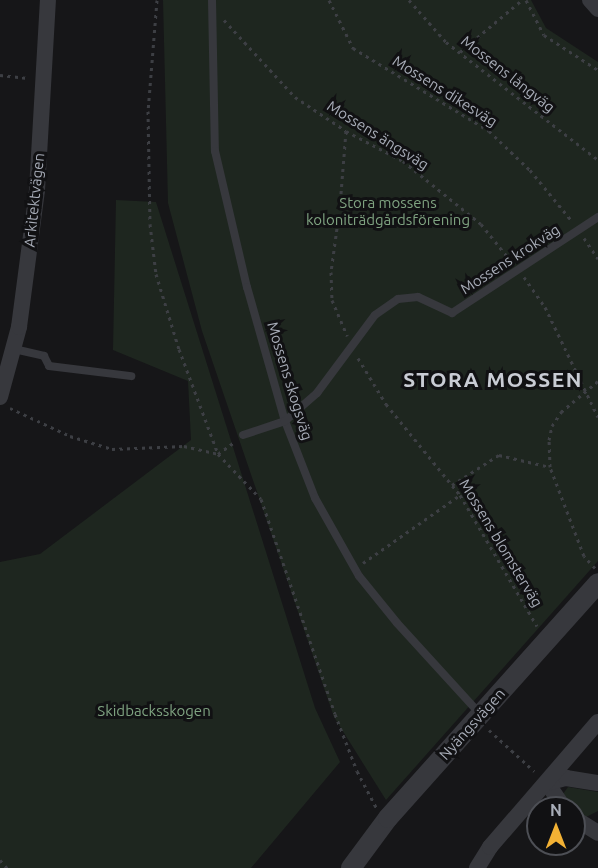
<!DOCTYPE html>
<meta charset="utf-8">
<style>
body{margin:0}
#map{position:relative;width:598px;height:868px;overflow:hidden;background:#161618;font-family:Ubuntu,sans-serif}
div>[style]{position:absolute}
[style*='--x']{left:calc(var(--x)*1px);top:calc(var(--y)*1px);width:calc(var(--w)*1px);rotate:calc(var(--a)*1deg)}
.green>*{inset:0;background:#1e261f}
.path>*{height:3px;margin-top:-1.5px;transform-origin:0;background:repeating-linear-gradient(90deg,#3d3f44 0 3px,transparent 0 7.5px)}
.service>*{height:8px;margin:-4px;padding:0 4px;transform-origin:4px;border-radius:4px;background:#37383d}
.minor>*{height:16px;margin:-8px;padding:0 8px;transform-origin:8px;border-radius:8px;background:#37383d}
.tertiary>*{height:20px;margin:-10px;padding:0 10px;transform-origin:10px;border-radius:10px;background:#37383d}
span{translate:-50% -50%;white-space:nowrap;text-align:center;line-height:1.15;-webkit-text-stroke:6px #111113;paint-order:stroke}
.street-label{font-size:15px;color:#a8adb8}
.park-label{font-size:15px;color:#7fa381}
.district-label{font-size:21px;color:#c9ccd4;font-weight:700;letter-spacing:1.5px}
.north{position:absolute;left:526px;top:796px;width:60px;height:60px;box-sizing:border-box;background:#111113;border:2px solid #4d4f55;border-radius:50%;rotate:0deg;font-size:16px;font-weight:700;line-height:24px;text-align:center;color:#a8adb8}
.north::after{content:'';display:block;margin:auto;width:21px;height:27px;background:#f2b134;clip-path:polygon(50% 0,100% 100%,50% 72%,0 100%)}
</style>
<div id="map">
<div class="green">
<i style="clip-path:polygon(163px 0,531px 0,546px 28px,598px 62px,598px 561px,386px 800px,334px 717px,202px 331px,168px 203px)"></i>
<i style="clip-path:polygon(116px 200px,156px 202px,315px 708px,340px 762px,251px 868px,0 868px,0 562px,40px 554px,191px 440px,188px 381px,113px 350px)"></i>
<i style="clip-path:polygon(568px 787px,598px 792px,598px 811px,584px 818px,577px 812px,563px 794px)"></i>
</div>
<div class="path">
<i style="--x:157;--y:0;--w:111;--a:94.6"></i>
<i style="--x:148;--y:111;--w:113;--a:89"></i>
<i style="--x:150;--y:224;--w:50;--a:83.2"></i>
<i style="--x:156;--y:274;--w:78;--a:73"></i>
<i style="--x:179;--y:349;--w:112;--a:69.6"></i>
<i style="--x:218;--y:454;--w:22;--a:-36"></i>
<i style="--x:329;--y:0;--w:54;--a:63.4"></i>
<i style="--x:353;--y:48;--w:159;--a:31.4"></i>
<i style="--x:489;--y:131;--w:57;--a:43.6"></i>
<i style="--x:530;--y:170;--w:65;--a:50.6"></i>
<i style="--x:409;--y:0;--w:56;--a:48.6"></i>
<i style="--x:446;--y:42;--w:192;--a:37.8"></i>
<i style="--x:526;--y:0;--w:39;--a:63"></i>
<i style="--x:544;--y:35;--w:64;--a:32.9"></i>
<i style="--x:224;--y:20;--w:105;--a:47.3"></i>
<i style="--x:295;--y:97;--w:61;--a:33.7"></i>
<i style="--x:346;--y:131;--w:64;--a:27.8"></i>
<i style="--x:403;--y:161;--w:100;--a:38.9"></i>
<i style="--x:481;--y:224;--w:46;--a:51.1"></i>
<i style="--x:460;--y:52;--w:81;--a:-40"></i>
<i style="--x:0;--y:75;--w:30;--a:6"></i>
<i style="--x:346;--y:131;--w:75;--a:94.6"></i>
<i style="--x:340;--y:206;--w:67;--a:97.8"></i>
<i style="--x:331;--y:272;--w:28;--a:88"></i>
<i style="--x:332;--y:300;--w:39;--a:67"></i>
<i style="--x:584;--y:238;--w:25;--a:56"></i>
<i style="--x:524;--y:277;--w:37;--a:55"></i>
<i style="--x:545;--y:307;--w:122;--a:64.3"></i>
<i style="--x:358;--y:358;--w:54;--a:58.7"></i>
<i style="--x:386;--y:404;--w:117;--a:50.9"></i>
<i style="--x:460;--y:495;--w:152;--a:59.6"></i>
<i style="--x:10;--y:408;--w:66;--a:25"></i>
<i style="--x:70;--y:436;--w:44;--a:17.2"></i>
<i style="--x:112;--y:449;--w:72;--a:-2.4"></i>
<i style="--x:184;--y:446;--w:35;--a:13"></i>
<i style="--x:218;--y:454;--w:62;--a:46.3"></i>
<i style="--x:261;--y:499;--w:227;--a:71"></i>
<i style="--x:335;--y:714;--w:61;--a:68.9"></i>
<i style="--x:357;--y:771;--w:41;--a:62.2"></i>
<i style="--x:452;--y:485;--w:56;--a:-32.6"></i>
<i style="--x:499;--y:455;--w:52;--a:13.2"></i>
<i style="--x:363;--y:563;--w:118;--a:-35"></i>
<i style="--x:595;--y:568;--w:16;--a:-133"></i>
<i style="--x:584;--y:556;--w:95;--a:-110.9"></i>
<i style="--x:550;--y:467;--w:27;--a:-92"></i>
<i style="--x:549;--y:440;--w:14;--a:-78"></i>
<i style="--x:552;--y:426;--w:17;--a:-57"></i>
<i style="--x:561;--y:412;--w:48;--a:-40"></i>
<i style="--x:489;--y:730;--w:61;--a:42.3"></i>
<i style="--x:0;--y:860;--w:11;--a:49"></i>
</div>
<div class="service">
<i style="--x:212;--y:0;--w:151;--a:88.9"></i>
<i style="--x:215;--y:151;--w:140;--a:76.8"></i>
<i style="--x:247;--y:287;--w:139;--a:74.2"></i>
<i style="--x:285;--y:421;--w:83;--a:68.7"></i>
<i style="--x:315;--y:498;--w:90;--a:60.6"></i>
<i style="--x:359;--y:576;--w:60;--a:51"></i>
<i style="--x:397;--y:623;--w:123;--a:47.6"></i>
<i style="--x:14;--y:349;--w:31;--a:13"></i>
<i style="--x:44;--y:356;--w:11;--a:63"></i>
<i style="--x:49;--y:366;--w:83;--a:7"></i>
<i style="--x:243;--y:435;--w:44;--a:-18.4"></i>
<i style="--x:285;--y:421;--w:43;--a:-41.2"></i>
<i style="--x:317;--y:393;--w:97;--a:-53.4"></i>
<i style="--x:375;--y:315;--w:28;--a:-35"></i>
<i style="--x:398;--y:299;--w:20;--a:-6"></i>
<i style="--x:418;--y:297;--w:38;--a:25"></i>
<i style="--x:452;--y:313;--w:175;--a:-33.3"></i>
</div>
<div class="minor">
<i style="--x:590;--y:0;--w:12;--a:48"></i>
<i style="--x:0;--y:397;--w:73;--a:-74.8"></i>
<i style="--x:19;--y:327;--w:138;--a:-82.5"></i>
<i style="--x:37;--y:190;--w:190;--a:-86.7"></i>
<i style="--x:564;--y:808;--w:30;--a:-124"></i>
<i style="--x:547;--y:783;--w:20;--a:-15"></i>
<i style="--x:566;--y:778;--w:32;--a:9"></i>
<i style="--x:574;--y:818;--w:28;--a:32"></i>
<i style="--x:477;--y:868;--w:25;--a:-58"></i>
<i style="--x:490;--y:847;--w:165;--a:-49.2"></i>
</div>
<div class="tertiary">
<i style="--x:351;--y:868;--w:62;--a:-53.5"></i>
<i style="--x:388;--y:818;--w:315;--a:-48.2"></i>
</div>
<div class="street-label">
<span style="left:508px;top:74px;rotate:38deg">Mossens långväg</span>
<span style="left:445px;top:91px;rotate:32deg">Mossens dikesväg</span>
<span style="left:378px;top:135px;rotate:32deg">Mossens ängsväg</span>
<span style="left:34px;top:200px;rotate:-84deg">Arkitektvägen</span>
<span style="left:510px;top:259px;rotate:-33deg">Mossens krokväg</span>
<span style="left:290px;top:381px;rotate:73deg">Mossens skogsväg</span>
<span style="left:501px;top:543px;rotate:59deg">Mossens blomsterväg</span>
<span style="left:472px;top:724px;rotate:-48deg">Nyängsvägen</span>
</div>
<div class="park-label">
<span style="left:388px;top:211px">Stora mossens<br>koloniträdgårdsförening</span>
<span style="left:154px;top:711px">Skidbacksskogen</span>
</div>
<div class="district-label">
<span style="left:493px;top:379px">STORA MOSSEN</span>
</div>
<div class="north">N</div>
</div>
